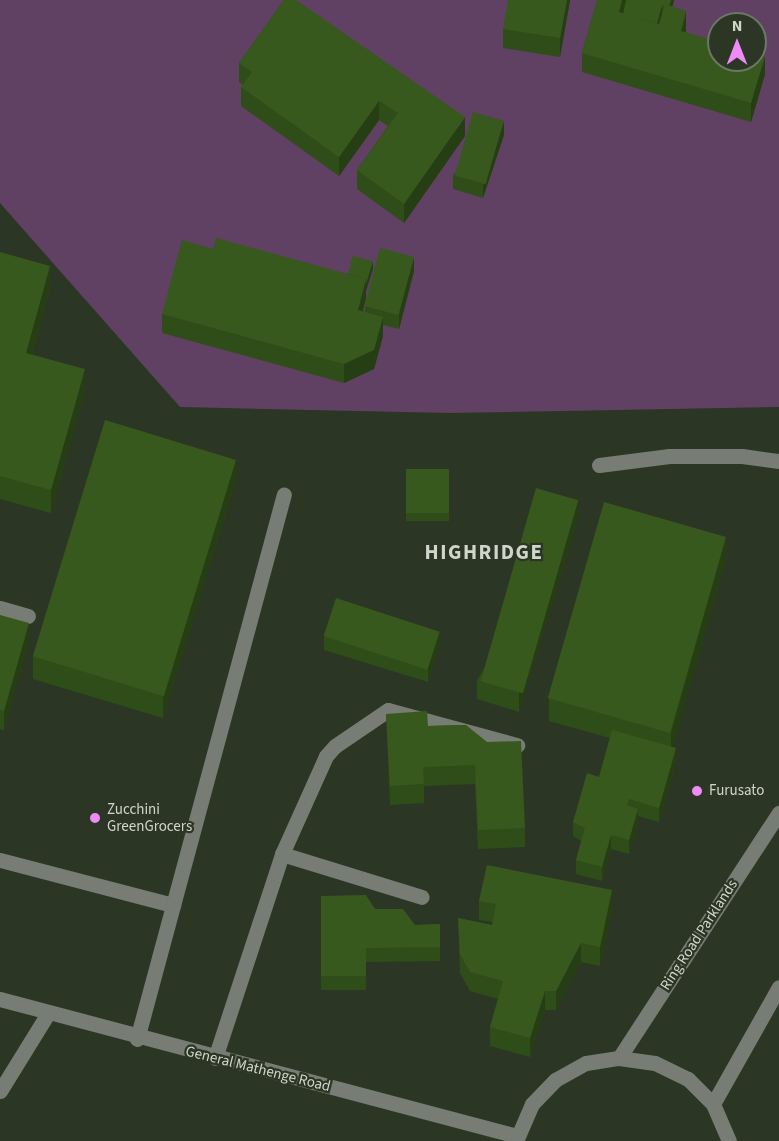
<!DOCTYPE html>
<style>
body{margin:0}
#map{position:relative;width:779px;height:1141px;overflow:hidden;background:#2b3625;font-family:"Source Sans 3",sans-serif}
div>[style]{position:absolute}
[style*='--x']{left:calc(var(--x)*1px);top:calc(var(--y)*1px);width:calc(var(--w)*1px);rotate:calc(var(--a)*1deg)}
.green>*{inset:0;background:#604063}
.minor>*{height:15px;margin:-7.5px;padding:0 7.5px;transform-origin:7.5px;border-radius:7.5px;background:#777c74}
.wall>*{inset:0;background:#2f4d19;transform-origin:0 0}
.shaded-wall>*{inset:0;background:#263e14}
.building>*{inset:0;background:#37591d;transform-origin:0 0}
.dots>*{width:16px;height:16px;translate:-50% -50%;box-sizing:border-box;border:3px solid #2b3625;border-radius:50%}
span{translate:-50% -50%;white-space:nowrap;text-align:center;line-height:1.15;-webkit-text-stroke:4.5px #2b3625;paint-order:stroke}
.poi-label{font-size:15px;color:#cfd6cb}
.left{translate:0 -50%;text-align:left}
.street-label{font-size:15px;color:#cfd6cb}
.district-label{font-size:21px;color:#cfd6cb;font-weight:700;letter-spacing:1.5px}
.north{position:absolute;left:707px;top:12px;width:60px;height:60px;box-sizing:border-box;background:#2b3625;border:2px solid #6d7667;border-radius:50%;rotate:0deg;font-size:16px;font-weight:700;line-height:24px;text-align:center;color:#cfd6cb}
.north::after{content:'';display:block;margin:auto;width:21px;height:27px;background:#ef8bf7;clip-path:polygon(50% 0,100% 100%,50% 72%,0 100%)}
</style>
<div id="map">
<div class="green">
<i style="clip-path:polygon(evenodd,0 0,779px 0,779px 407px,449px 413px,180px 407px,0 203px,0 0,719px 24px,755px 24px,755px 60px,719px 60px,719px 24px)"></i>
</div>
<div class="minor">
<i style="--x:599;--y:465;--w:71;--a:-7.3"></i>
<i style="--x:669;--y:456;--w:73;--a:0"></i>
<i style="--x:742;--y:456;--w:37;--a:8"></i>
<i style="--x:0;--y:608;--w:29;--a:16"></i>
<i style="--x:282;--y:854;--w:146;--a:17.1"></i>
<i style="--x:0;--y:860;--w:179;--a:14.6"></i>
<i style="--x:0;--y:999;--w:535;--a:14.84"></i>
<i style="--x:137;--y:1039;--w:564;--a:-74.91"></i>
<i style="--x:215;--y:1058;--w:215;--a:-71.8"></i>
<i style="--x:282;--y:854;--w:107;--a:-65.8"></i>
<i style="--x:326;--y:756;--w:13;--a:-48"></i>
<i style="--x:335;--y:746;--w:64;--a:-34.2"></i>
<i style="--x:388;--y:710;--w:134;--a:15.2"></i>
<i style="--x:619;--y:1058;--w:293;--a:-56.9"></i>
<i style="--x:0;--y:1091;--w:89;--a:-58.3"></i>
<i style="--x:713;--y:1104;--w:134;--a:-60.6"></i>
<i style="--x:516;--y:1141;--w:40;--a:-66.6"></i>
<i style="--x:532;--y:1104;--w:33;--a:-46"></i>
<i style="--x:555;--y:1080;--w:35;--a:-29"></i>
<i style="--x:586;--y:1063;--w:33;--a:-9"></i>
<i style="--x:619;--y:1058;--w:36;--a:8"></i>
<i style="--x:655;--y:1063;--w:37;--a:26"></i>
<i style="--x:688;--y:1079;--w:35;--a:45"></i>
<i style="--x:713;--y:1104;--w:40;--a:66.6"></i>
</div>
<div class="wall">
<i style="clip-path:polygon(284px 0,465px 136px,404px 223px,357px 189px,357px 170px,388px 126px,379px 120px,339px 176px,241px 106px,241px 87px,243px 85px,239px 82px,239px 63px)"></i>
<i style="clip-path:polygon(570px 0,560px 57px,503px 48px,503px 29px)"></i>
<i style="clip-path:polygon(597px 0,674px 0,672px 7px,686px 30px,686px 32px,765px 74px,751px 122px,582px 72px,582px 53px)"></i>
<i style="clip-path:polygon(504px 135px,483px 198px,453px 189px,453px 175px)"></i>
<i style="clip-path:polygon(213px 249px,348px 274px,373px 269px,366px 291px,366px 298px,363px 311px,365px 312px,365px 306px,414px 271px,399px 329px,383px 325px,383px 336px,374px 369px,344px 383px,162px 333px,162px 314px)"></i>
<i style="clip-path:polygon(0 252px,50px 288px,32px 355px,85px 391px,51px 513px,0 499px)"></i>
<i style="left:406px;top:469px;width:43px;height:52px"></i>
<i style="clip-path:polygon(236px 481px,163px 718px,33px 679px,33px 656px)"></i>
<i style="clip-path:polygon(578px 519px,519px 712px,477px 699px,477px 680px)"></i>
<i style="clip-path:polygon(726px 559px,673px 747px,676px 762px,659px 822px,638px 816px,638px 823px,629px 854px,611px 849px,602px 881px,576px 874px,576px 860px,581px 841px,573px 836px,573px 822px,599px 777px,610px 738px,549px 721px,549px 698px)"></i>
<i style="clip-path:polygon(0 615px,29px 642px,4px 730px,0 729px)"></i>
<i style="clip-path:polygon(324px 636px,440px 645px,428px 682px,324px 650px)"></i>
<i style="clip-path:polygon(386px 714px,428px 726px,466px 725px,525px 828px,525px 847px,478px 849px,475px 784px,424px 786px,424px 803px,390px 805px)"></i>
<i style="clip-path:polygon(321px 896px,375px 909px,415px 925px,440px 924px,440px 961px,366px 962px,366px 990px,321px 990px)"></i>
<i style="clip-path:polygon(479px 901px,612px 909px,600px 966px,581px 962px,556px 1010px,545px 1010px,530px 1057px,490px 1046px,490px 1027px,498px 999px,470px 991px,460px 973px,458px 918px,492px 925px,492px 922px,479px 920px)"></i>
</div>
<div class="shaded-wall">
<i style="clip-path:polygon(567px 0,570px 0,560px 57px,560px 38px)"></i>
<i style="clip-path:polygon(622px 0,626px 0,626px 7px,619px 31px,619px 12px)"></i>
<i style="clip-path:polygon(671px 0,674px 0,669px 21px,669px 7px)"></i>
<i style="clip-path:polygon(662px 5px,662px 19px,657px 38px,657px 24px)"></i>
<i style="clip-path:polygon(686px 11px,686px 30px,681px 50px,681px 31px)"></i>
<i style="clip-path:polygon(765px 56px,765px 74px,751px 122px,751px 103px)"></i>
<i style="clip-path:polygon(379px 101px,379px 120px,339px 176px,339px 157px)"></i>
<i style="clip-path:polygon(465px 117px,465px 136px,404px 223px,404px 204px)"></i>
<i style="clip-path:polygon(504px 121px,504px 135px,483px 198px,483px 185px)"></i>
<i style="clip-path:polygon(414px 257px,414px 271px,399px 329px,399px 315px)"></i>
<i style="clip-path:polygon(373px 261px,373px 269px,366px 291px,366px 298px,358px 329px,358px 310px,366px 279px)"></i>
<i style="clip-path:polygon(50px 266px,50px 288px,26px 376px,26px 353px)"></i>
<i style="clip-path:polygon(383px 317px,383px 336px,374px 369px,344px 383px,344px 364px)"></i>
<i style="clip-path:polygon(85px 369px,85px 391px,51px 513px,51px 490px)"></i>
<i style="clip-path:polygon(236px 459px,236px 481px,163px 718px,163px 696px)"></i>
<i style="clip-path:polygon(578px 500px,578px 519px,519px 712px,519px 693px)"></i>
<i style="clip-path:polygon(726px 536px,726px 559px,671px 755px,671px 733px)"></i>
<i style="clip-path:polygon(29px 623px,29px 642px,4px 730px,4px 711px)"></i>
<i style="clip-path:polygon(440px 631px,440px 645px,428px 682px,428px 668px)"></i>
<i style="clip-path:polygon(676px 748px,676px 762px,659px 822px,659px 808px)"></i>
<i style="clip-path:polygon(638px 809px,638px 823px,629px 854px,629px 840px)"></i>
<i style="clip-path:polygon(611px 835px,611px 849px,602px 881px,602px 867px)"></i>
<i style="clip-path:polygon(612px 890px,612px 909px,600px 966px,600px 947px)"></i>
<i style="clip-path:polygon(581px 943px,581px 962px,556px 1010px,556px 991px)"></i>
<i style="clip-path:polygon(545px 991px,545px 1010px,530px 1057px,530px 1038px)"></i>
</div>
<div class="building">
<i style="clip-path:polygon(284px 0,296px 0,465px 117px,404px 204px,357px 170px,398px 113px,379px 101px,339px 157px,241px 87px,252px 72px,239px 63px)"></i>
<i style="clip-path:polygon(508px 0,567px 0,560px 38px,503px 29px)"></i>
<i style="clip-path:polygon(597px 0,622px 0,619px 12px,659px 24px,665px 4px,686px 11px,681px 31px,719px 42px,719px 60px,755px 60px,755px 53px,765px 56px,751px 103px,582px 53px)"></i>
<i style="clip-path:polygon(626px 0,671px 0,669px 6px,665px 4px,665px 6px,662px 5px,657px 23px,623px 14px)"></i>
<i style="left:473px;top:112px;width:32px;height:66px;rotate:16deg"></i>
<i style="clip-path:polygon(216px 238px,366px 279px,358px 310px,383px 317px,374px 350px,344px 364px,162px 314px,182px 240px,213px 249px)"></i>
<i style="left:380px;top:248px;width:35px;height:60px;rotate:15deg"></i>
<i style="clip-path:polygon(0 252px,50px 266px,26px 353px,85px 369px,51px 490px,0 476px)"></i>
<i style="clip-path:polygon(353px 256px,373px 261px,366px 284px,366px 279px,348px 274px)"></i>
<i style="left:105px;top:420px;width:137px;height:247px;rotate:17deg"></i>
<i style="left:406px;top:469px;width:43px;height:44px"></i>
<i style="left:536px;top:488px;width:44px;height:201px;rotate:16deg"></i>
<i style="left:604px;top:502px;width:127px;height:204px;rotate:16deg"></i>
<i style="left:336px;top:598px;width:109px;height:40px;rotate:18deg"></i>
<i style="clip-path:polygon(0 615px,29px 623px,4px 711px,0 710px)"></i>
<i style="clip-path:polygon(427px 711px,428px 726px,466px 725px,487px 742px,521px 741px,525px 828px,478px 830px,475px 765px,423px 767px,424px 784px,390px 786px,386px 714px)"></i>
<i style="clip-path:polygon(612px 730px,676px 748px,659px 808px,629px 799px,627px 805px,638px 809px,629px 840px,611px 835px,602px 867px,576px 860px,585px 828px,573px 822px,587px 773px,599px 777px)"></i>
<i style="clip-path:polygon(487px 865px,612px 890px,600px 947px,581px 943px,556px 991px,545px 991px,530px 1038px,490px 1027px,503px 981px,470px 972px,460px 954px,458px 918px,492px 925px,496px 904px,479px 901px)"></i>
<i style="clip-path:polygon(366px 895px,375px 909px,403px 909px,415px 925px,440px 924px,440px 947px,366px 948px,366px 976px,321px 976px,321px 896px)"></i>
</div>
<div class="dots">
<i style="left:697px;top:791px;background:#ef8bf7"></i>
<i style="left:95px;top:818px;background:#ef8bf7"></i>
</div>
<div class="poi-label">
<span class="left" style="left:709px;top:791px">Furusato</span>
<span class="left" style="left:107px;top:818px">Zucchini<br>GreenGrocers</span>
</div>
<div class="street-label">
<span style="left:699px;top:935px;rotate:-57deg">Ring Road Parklands</span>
<span style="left:258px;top:1069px;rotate:14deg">General Mathenge Road</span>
</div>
<div class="district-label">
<span style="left:484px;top:552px">HIGHRIDGE</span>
</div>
<div class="north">N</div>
</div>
